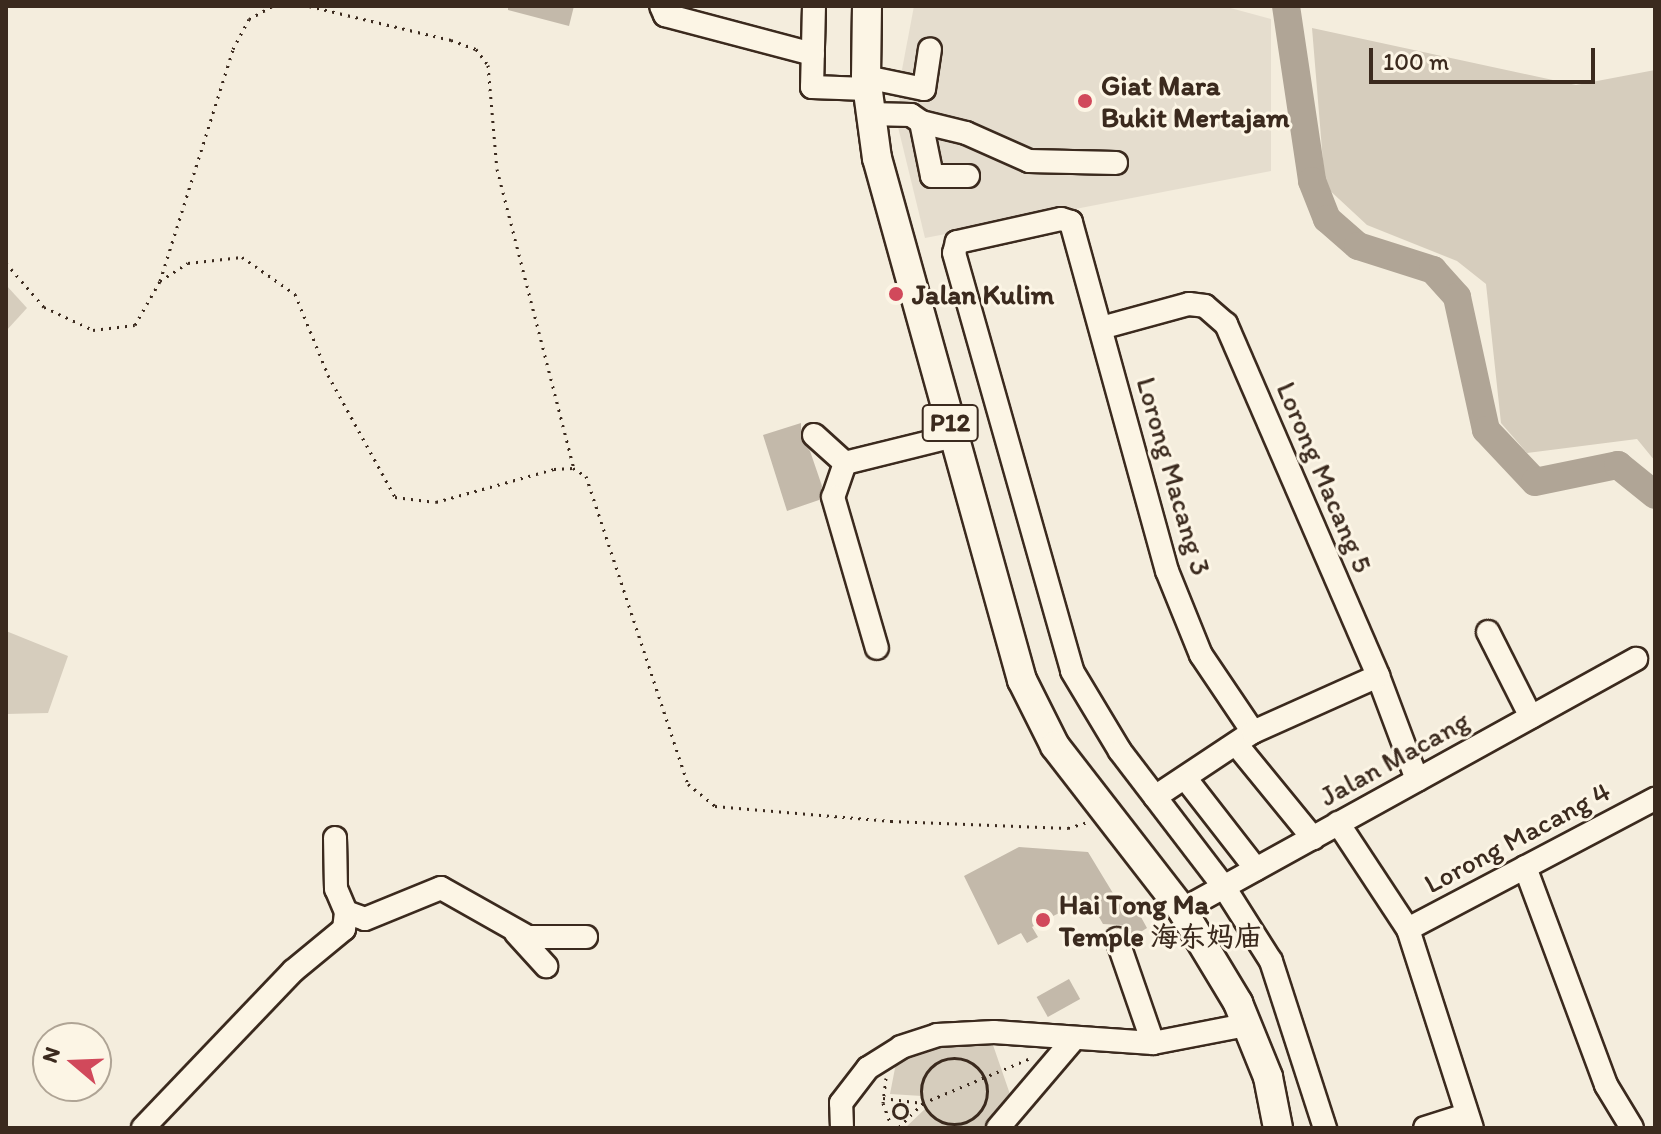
<!DOCTYPE html>
<meta charset="utf-8">
<style>
body{margin:0}
#map{position:relative;width:1661px;height:1134px;overflow:hidden;background:#f4eddd;font-family:Itim,"LXGW WenKai TC",sans-serif}
div>[style]{position:absolute}
[style*='--x']{left:calc(var(--x)*1px);top:calc(var(--y)*1px);width:calc(var(--w)*1px);rotate:calc(var(--a)*1deg)}
.built>*{inset:0;background:#e5ddce}
.green>*{inset:0;background:#d6cdbd}
.river>*{height:28px;margin:-14px;padding:0 14px;transform-origin:14px;border-radius:14px;background:#b0a596}
.building>*{inset:0;background:#c3b9aa;transform-origin:0 0}
.path>*{height:3px;margin-top:-1.5px;transform-origin:0;background:repeating-linear-gradient(90deg,#3b2a1e 0 2px,transparent 0 8px)}
.path>.ring{margin:-1.5px;padding:0;box-sizing:content-box;background:none;border:3px solid #3b2a1e;border-radius:50%}
.roads{filter:drop-shadow(2px 0 #3b2a1e) drop-shadow(-2px 0 #3b2a1e) drop-shadow(0 2px #3b2a1e) drop-shadow(0 -2px #3b2a1e)}
.minor>*{height:22px;margin:-11px;padding:0 11px;transform-origin:11px;border-radius:11px;background:#fcf5e5}
.major>*{height:28px;margin:-14px;padding:0 14px;transform-origin:14px;border-radius:14px;background:#fcf5e5}
.dots>*{width:22px;height:22px;translate:-50% -50%;box-sizing:border-box;border:4px solid #fcf5e5;border-radius:50%}
span{translate:-50% -50%;white-space:nowrap;text-align:center;line-height:1.15;-webkit-text-stroke:6px #fcf5e5;paint-order:stroke}
.shield-label span{padding:2px 6px;background:#fcf5e5;border:2px solid;border-radius:6px;-webkit-text-stroke-width:0}
.shield-label{font-size:26px;color:#3b2a1e;font-weight:700}
.poi-label{font-size:28px;color:#3b2a1e;font-weight:700}
.left{translate:0 -50%;text-align:left}
.street-label{font-size:28px;color:#3b2a1e}
.frame{position:absolute;inset:0;border:8px solid #3b2a1e;pointer-events:none}
.north{position:absolute;left:32px;top:1022px;width:80px;height:80px;box-sizing:border-box;background:#fcf5e5;border:2px solid #afa495;border-radius:50%;rotate:289deg;font-size:22px;font-weight:700;line-height:32px;text-align:center;color:#3b2a1e}
.north::after{content:'';display:block;margin:auto;width:28px;height:36px;background:#d1495b;clip-path:polygon(50% 0,100% 100%,50% 72%,0 100%)}
.scale{position:absolute;left:1369px;top:48px;width:226px;height:36px;box-sizing:border-box;border:4px solid #3b2a1e;border-top:0;padding-left:10px;font-size:24px;line-height:28px;white-space:nowrap;color:#3b2a1e;-webkit-text-stroke:6px #fcf5e5;paint-order:stroke}
</style>
<div id="map">
<div class="built">
<i style="clip-path:polygon(914px 6px,1223px 6px,1271px 19px,1271px 171px,925px 238px,898px 127px,901px 75px)"></i>
</div>
<div class="green">
<i style="clip-path:polygon(1312px 28px,1576px 85px,1655px 70px,1655px 461px,1637px 439px,1527px 453px,1501px 423px,1486px 284px,1457px 261px,1367px 225px,1325px 186px)"></i>
<i style="clip-path:polygon(6px 285px,27px 308px,6px 331px)"></i>
<i style="clip-path:polygon(6px 631px,68px 656px,48px 713px,6px 714px)"></i>
<i style="clip-path:polygon(955px 1041px,993px 1045px,1012px 1100px,984px 1128px,905px 1128px,926px 1108px,922px 1096px,890px 1094px,896px 1063px,912px 1050px)"></i>
</div>
<div class="river">
<i style="--x:1286;--y:6;--w:177;--a:81.5"></i>
<i style="--x:1312;--y:181;--w:41;--a:68.5"></i>
<i style="--x:1327;--y:219;--w:41;--a:41.1"></i>
<i style="--x:1358;--y:246;--w:79;--a:17.7"></i>
<i style="--x:1433;--y:270;--w:36;--a:48"></i>
<i style="--x:1457;--y:297;--w:136;--a:77.7"></i>
<i style="--x:1486;--y:430;--w:71;--a:46.7"></i>
<i style="--x:1535;--y:482;--w:85;--a:-11.6"></i>
<i style="--x:1618;--y:465;--w:48;--a:39"></i>
</div>
<div class="building">
<i style="clip-path:polygon(508px 6px,574px 6px,569px 26px,508px 10px)"></i>
<i style="clip-path:polygon(801px 423px,801px 440px,810px 451px,822px 486px,819px 500px,787px 511px,763px 435px)"></i>
<i style="clip-path:polygon(1019px 847px,1088px 852px,1125px 913px,1136px 908px,1147px 928px,1131px 938px,1122px 925px,1103px 924px,1088px 898px,1032px 927px,1038px 937px,1027px 943px,1021px 933px,998px 945px,964px 876px)"></i>
<i style="left:1069px;top:979px;width:23px;height:37px;rotate:61deg"></i>
</div>
<div class="path">
<i style="--x:309;--y:6;--w:146;--a:13.5"></i>
<i style="--x:451;--y:40;--w:27;--a:20"></i>
<i style="--x:476;--y:49;--w:20;--a:53"></i>
<i style="--x:488;--y:65;--w:104;--a:85.1"></i>
<i style="--x:497;--y:169;--w:307;--a:75.6"></i>
<i style="--x:6;--y:263;--w:58;--a:49.2"></i>
<i style="--x:44;--y:307;--w:54;--a:25.1"></i>
<i style="--x:93;--y:330;--w:42;--a:-6.8"></i>
<i style="--x:135;--y:325;--w:51;--a:-60.4"></i>
<i style="--x:160;--y:281;--w:33;--a:-33"></i>
<i style="--x:188;--y:263;--w:54;--a:-6.3"></i>
<i style="--x:242;--y:257;--w:65;--a:34.9"></i>
<i style="--x:295;--y:294;--w:87;--a:67.8"></i>
<i style="--x:328;--y:375;--w:139;--a:61.2"></i>
<i style="--x:395;--y:497;--w:41;--a:7"></i>
<i style="--x:436;--y:502;--w:123;--a:-15.6"></i>
<i style="--x:554;--y:469;--w:19;--a:-3"></i>
<i style="--x:573;--y:468;--w:15;--a:32"></i>
<i style="--x:586;--y:476;--w:324;--a:71.7"></i>
<i style="--x:688;--y:784;--w:35;--a:39"></i>
<i style="--x:715;--y:806;--w:177;--a:4.9"></i>
<i style="--x:891;--y:821;--w:177;--a:2.3"></i>
<i style="--x:1068;--y:828;--w:21;--a:-17"></i>
<i style="--x:160;--y:281;--w:243;--a:-72.5"></i>
<i style="--x:233;--y:49;--w:34;--a:-62"></i>
<i style="--x:249;--y:19;--w:26;--a:-29"></i>
<i class="ring" style="left:921px;top:1058px;width:63px;height:63px"></i>
<i style="--x:886;--y:1078;--w:25;--a:97"></i>
<i style="--x:883;--y:1103;--w:27;--a:70"></i>
<i style="--x:883;--y:1098;--w:40;--a:7.1"></i>
<i style="--x:923;--y:1103;--w:35;--a:135"></i>
<i style="--x:923;--y:1103;--w:119;--a:-22.7"></i>
<i class="ring" style="left:893px;top:1104px;width:11px;height:11px"></i>
</div>
<div class="roads">
<div class="minor">
<i style="--x:661;--y:6;--w:10;--a:66"></i>
<i style="--x:665;--y:15;--w:153;--a:14.8"></i>
<i style="--x:814;--y:6;--w:81;--a:91.4"></i>
<i style="--x:812;--y:87;--w:55;--a:2.1"></i>
<i style="--x:866;--y:77;--w:59;--a:11.7"></i>
<i style="--x:924;--y:89;--w:40;--a:-81.5"></i>
<i style="--x:869;--y:114;--w:42;--a:1.4"></i>
<i style="--x:911;--y:115;--w:12;--a:35"></i>
<i style="--x:921;--y:122;--w:55;--a:78.5"></i>
<i style="--x:932;--y:176;--w:36;--a:0"></i>
<i style="--x:921;--y:122;--w:46;--a:13.7"></i>
<i style="--x:966;--y:133;--w:69;--a:24"></i>
<i style="--x:1029;--y:161;--w:87;--a:1.3"></i>
<i style="--x:1101;--y:328;--w:91;--a:-15.3"></i>
<i style="--x:1189;--y:304;--w:16;--a:7"></i>
<i style="--x:1205;--y:306;--w:28;--a:41"></i>
<i style="--x:1226;--y:324;--w:383;--a:66.6"></i>
<i style="--x:1378;--y:676;--w:111;--a:69.4"></i>
<i style="--x:814;--y:435;--w:42;--a:42.1"></i>
<i style="--x:845;--y:463;--w:112;--a:-13.9"></i>
<i style="--x:845;--y:463;--w:36;--a:109"></i>
<i style="--x:833;--y:497;--w:157;--a:73.8"></i>
<i style="--x:1488;--y:632;--w:95;--a:63.2"></i>
<i style="--x:1253;--y:732;--w:93;--a:-124"></i>
<i style="--x:1201;--y:655;--w:91;--a:-112"></i>
<i style="--x:1167;--y:571;--w:362;--a:-105.4"></i>
<i style="--x:1071;--y:222;--w:10;--a:-163"></i>
<i style="--x:1061;--y:219;--w:107;--a:167.5"></i>
<i style="--x:957;--y:242;--w:11;--a:105"></i>
<i style="--x:954;--y:253;--w:434;--a:74.2"></i>
<i style="--x:1072;--y:671;--w:93;--a:59"></i>
<i style="--x:1120;--y:751;--w:171;--a:52.6"></i>
<i style="--x:1224;--y:887;--w:88;--a:57.6"></i>
<i style="--x:1271;--y:961;--w:176;--a:72.1"></i>
<i style="--x:1236;--y:744;--w:122;--a:50.7"></i>
<i style="--x:1186;--y:779;--w:114;--a:52.1"></i>
<i style="--x:1155;--y:797;--w:118;--a:-33.6"></i>
<i style="--x:1253;--y:732;--w:137;--a:-24.1"></i>
<i style="--x:1338;--y:823;--w:127;--a:56.6"></i>
<i style="--x:1408;--y:929;--w:209;--a:72.2"></i>
<i style="--x:1525;--y:867;--w:233;--a:69.6"></i>
<i style="--x:1606;--y:1085;--w:50;--a:58.8"></i>
<i style="--x:1182;--y:910;--w:519;--a:-28.94"></i>
<i style="--x:346;--y:912;--w:20;--a:20"></i>
<i style="--x:365;--y:919;--w:82;--a:-22.2"></i>
<i style="--x:441;--y:888;--w:100;--a:29.4"></i>
<i style="--x:528;--y:937;--w:58;--a:0"></i>
<i style="--x:1408;--y:929;--w:279;--a:-27.8"></i>
<i style="--x:516;--y:933;--w:45;--a:47.7"></i>
<i style="--x:1117;--y:939;--w:110;--a:70.9"></i>
<i style="--x:143;--y:1128;--w:217;--a:-46.3"></i>
<i style="--x:293;--y:971;--w:66;--a:-39.5"></i>
<i style="--x:344;--y:929;--w:17;--a:-83"></i>
<i style="--x:346;--y:912;--w:25;--a:-113"></i>
<i style="--x:336;--y:889;--w:51;--a:-91.1"></i>
<i style="--x:842;--y:1128;--w:25;--a:-92"></i>
<i style="--x:841;--y:1103;--w:44;--a:-52.4"></i>
<i style="--x:868;--y:1068;--w:39;--a:-32"></i>
<i style="--x:901;--y:1047;--w:38;--a:-18"></i>
<i style="--x:937;--y:1035;--w:57;--a:-3"></i>
<i style="--x:994;--y:1032;--w:159;--a:4"></i>
<i style="--x:1153;--y:1043;--w:95;--a:-11"></i>
<i style="--x:998;--y:1128;--w:116;--a:-49.6"></i>
<i style="--x:1425;--y:1128;--w:43;--a:-17.6"></i>
</div>
<div class="major">
<i style="--x:867;--y:6;--w:71;--a:90.8"></i>
<i style="--x:866;--y:77;--w:82;--a:82.3"></i>
<i style="--x:877;--y:158;--w:542;--a:74.48"></i>
<i style="--x:1022;--y:680;--w:74;--a:63.4"></i>
<i style="--x:1055;--y:746;--w:207;--a:52.2"></i>
<i style="--x:1182;--y:910;--w:109;--a:58.9"></i>
<i style="--x:1238;--y:1003;--w:80;--a:67.9"></i>
<i style="--x:1268;--y:1077;--w:52;--a:78.9"></i>
</div>
</div>
<div class="dots">
<i style="left:1085px;top:101px;background:#d1495b"></i>
<i style="left:896px;top:294px;background:#d1495b"></i>
<i style="left:1043px;top:920px;background:#d1495b"></i>
</div>
<div class="shield-label">
<span style="left:950px;top:423px">P12</span>
</div>
<div class="poi-label">
<span class="left" style="left:1101px;top:101px">Giat Mara<br>Bukit Mertajam</span>
<span class="left" style="left:912px;top:294px">Jalan Kulim</span>
<span class="left" style="left:1059px;top:920px">Hai Tong Ma<br>Temple 海东妈庙</span>
</div>
<div class="street-label">
<span style="left:1174px;top:476px;rotate:74deg">Lorong Macang 3</span>
<span style="left:1325px;top:477px;rotate:67deg">Lorong Macang 5</span>
<span style="left:1394px;top:758px;rotate:-29deg">Jalan Macang</span>
<span style="left:1517px;top:837px;rotate:-28deg">Lorong Macang 4</span>
</div>
<div class="frame"></div>
<div class="north">N</div>
<div class="scale">100 m</div>
</div>
